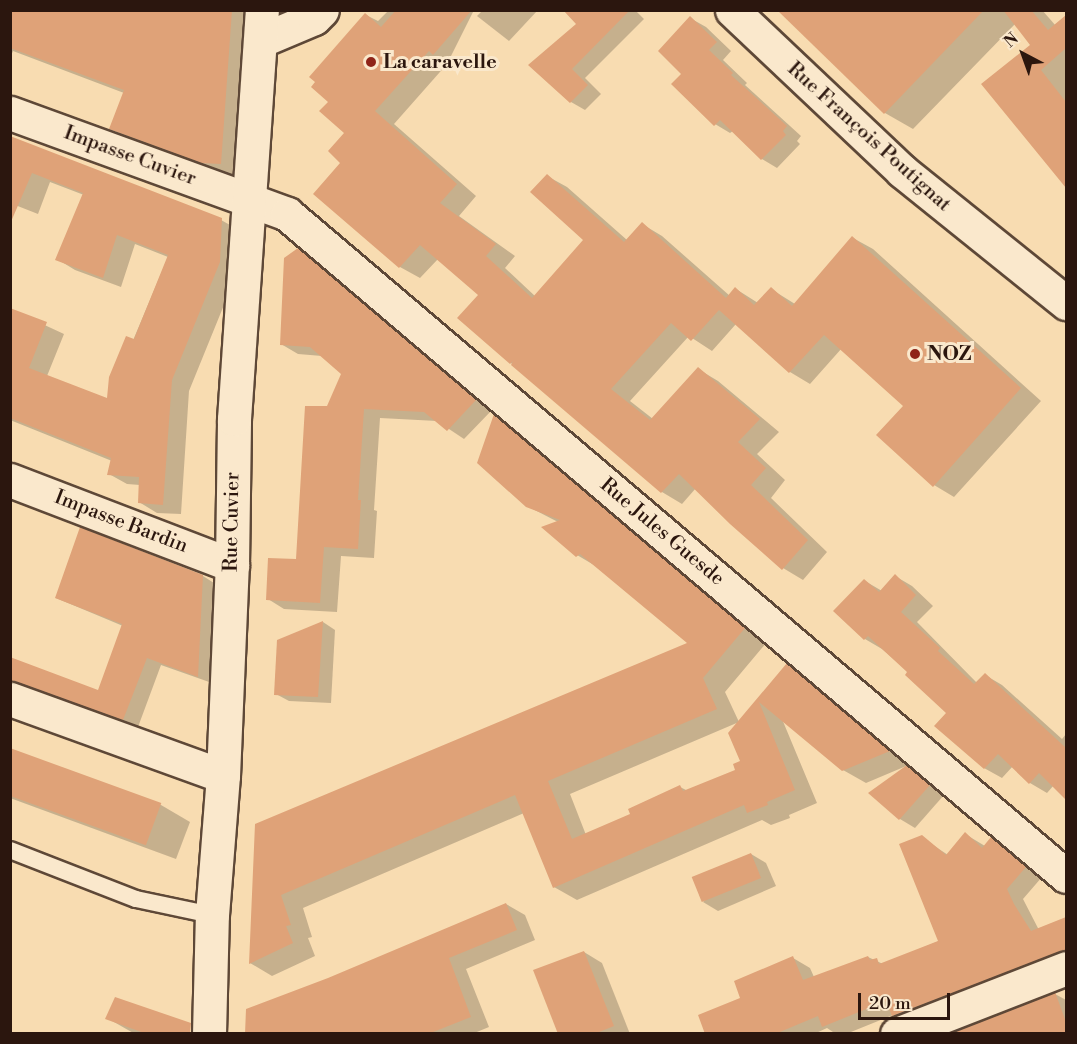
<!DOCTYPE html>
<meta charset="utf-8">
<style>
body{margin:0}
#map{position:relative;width:1077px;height:1044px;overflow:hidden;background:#f8dcb1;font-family:"Libre Bodoni",serif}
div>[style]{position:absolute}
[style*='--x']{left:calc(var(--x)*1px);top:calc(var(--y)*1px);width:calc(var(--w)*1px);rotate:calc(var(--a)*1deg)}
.shadow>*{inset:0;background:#0003}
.building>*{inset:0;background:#dfa278;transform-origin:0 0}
.roads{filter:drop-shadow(2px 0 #5e4837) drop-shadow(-2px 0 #5e4837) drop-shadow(0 2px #5e4837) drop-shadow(0 -2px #5e4837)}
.service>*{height:16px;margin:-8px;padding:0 8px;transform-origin:8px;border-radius:8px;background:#fae8cc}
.minor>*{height:33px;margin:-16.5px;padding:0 16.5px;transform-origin:16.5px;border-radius:16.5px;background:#fae8cc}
.tertiary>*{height:33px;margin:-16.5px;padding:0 16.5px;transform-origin:16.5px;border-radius:16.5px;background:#fae8cc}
.dots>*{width:16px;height:16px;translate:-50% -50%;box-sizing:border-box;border:3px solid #fae8cc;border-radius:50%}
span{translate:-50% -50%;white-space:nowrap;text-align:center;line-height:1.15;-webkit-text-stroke:6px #fae8cc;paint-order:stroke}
.poi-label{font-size:20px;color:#2b160e;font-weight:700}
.left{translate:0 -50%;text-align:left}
.street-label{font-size:20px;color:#2b160e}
.frame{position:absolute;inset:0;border:12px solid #2b160e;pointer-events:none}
.north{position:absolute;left:993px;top:24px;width:60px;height:60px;-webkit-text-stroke:4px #fae8cc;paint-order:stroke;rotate:319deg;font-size:16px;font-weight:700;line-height:24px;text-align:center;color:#2b160e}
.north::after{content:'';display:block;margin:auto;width:21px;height:27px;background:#2b160e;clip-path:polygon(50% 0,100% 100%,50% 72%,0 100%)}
.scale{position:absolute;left:858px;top:993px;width:92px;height:27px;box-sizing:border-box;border:3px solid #2b160e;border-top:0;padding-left:8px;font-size:18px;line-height:21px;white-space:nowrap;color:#2b160e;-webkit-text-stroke:4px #fae8cc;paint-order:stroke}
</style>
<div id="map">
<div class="shadow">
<i style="clip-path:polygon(113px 10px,254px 10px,242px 176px,224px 174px,132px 141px,111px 128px,124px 93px,13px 51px,10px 58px,10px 19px)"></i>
<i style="clip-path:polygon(389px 10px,474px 10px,447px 64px,394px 124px,476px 196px,459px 216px,515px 256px,505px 268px,536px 297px,586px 240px,547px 176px,567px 187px,627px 240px,642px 224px,662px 236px,730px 296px,736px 289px,758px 303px,771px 289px,795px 304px,853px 238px,873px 249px,1041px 401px,954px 497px,934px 485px,905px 405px,842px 348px,810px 384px,790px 372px,736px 324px,712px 351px,689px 336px,630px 401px,653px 419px,698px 369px,718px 381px,779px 432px,757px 454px,785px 480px,771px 498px,827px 552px,803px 580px,783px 568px,696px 488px,682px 504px,662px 492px,511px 363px,480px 295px,438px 259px,420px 278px,400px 267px,342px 163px,346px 133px,330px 102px,366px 15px,378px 21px)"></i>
<i style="clip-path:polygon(483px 10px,538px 10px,509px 41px,477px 16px)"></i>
<i style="clip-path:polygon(564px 10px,635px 10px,644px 19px,585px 78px,601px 94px,585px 110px,571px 102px,530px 65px,577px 24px)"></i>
<i style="clip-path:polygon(779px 10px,1042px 10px,1056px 26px,1066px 17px,1066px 185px,983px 84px,1032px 45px,1015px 24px,913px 129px,885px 113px)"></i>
<i style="clip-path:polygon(690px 18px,706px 27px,731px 51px,723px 60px,747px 83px,745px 85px,801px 136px,797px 141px,800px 144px,777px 168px,762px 159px,733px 131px,730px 133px,715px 124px,683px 74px)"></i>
<i style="clip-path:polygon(10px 137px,221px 220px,239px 230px,237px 273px,189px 391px,181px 514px,157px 513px,139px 502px,140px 485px,127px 484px,109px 474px,112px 461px,10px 420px,10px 309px,64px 334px,47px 376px,108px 400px,168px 257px,135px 244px,121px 287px,75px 270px,57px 259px,84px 195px,50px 182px,38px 214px,10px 203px)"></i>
<i style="clip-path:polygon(298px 250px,315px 259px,492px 410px,464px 439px,437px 421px,380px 418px,374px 510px,377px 511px,374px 558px,341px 556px,337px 612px,284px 609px,268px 599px,298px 560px,328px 408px,343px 373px,322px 356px,298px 354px,281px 344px)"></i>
<i style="clip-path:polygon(evenodd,495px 417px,517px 429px,767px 642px,725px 692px,739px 722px,787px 665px,810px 678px,911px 764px,866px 783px,843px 770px,782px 719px,817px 803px,789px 815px,790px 818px,771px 825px,762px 820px,577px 900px,554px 887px,524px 813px,303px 908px,312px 937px,308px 938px,315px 956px,272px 976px,250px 963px,256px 825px,690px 643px,599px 568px,577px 555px,558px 522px,527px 506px,495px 417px,739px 722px,742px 762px,737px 771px,688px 791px,680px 787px,632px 815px,586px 835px,570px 794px,739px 722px)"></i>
<i style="clip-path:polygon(203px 576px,217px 585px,212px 683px,161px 665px,138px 727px,32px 689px,10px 690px,10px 659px,99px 692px,123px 626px,56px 598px)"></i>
<i style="clip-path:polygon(895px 576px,912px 586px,933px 606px,917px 622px,977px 683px,985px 675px,1002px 685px,1062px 739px,1066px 734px,1066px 798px,1054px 785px,1047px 793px,1030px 783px,1013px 766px,1002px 778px,984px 768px,948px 713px,909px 672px,882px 649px,865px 639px,836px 611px,865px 581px,882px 591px)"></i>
<i style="clip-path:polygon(323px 622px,335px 630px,331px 703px,289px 701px,276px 694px)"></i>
<i style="clip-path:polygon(10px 750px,161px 805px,190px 822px,176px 859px,10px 798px)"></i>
<i style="clip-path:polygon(907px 767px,944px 795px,915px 828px,900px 819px,870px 793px)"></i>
<i style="clip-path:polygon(965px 834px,985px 846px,991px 839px,1008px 849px,1042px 877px,1023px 899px,1058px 967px,910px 1024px,893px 1015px,846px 1034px,836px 1034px,827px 1028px,814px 1034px,707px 1034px,742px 999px,793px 958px,810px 968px,814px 977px,868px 957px,883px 964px,939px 941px,921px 837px,948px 855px)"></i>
<i style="clip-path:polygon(751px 854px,766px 863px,776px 886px,718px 911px,703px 902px)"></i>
<i style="clip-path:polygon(506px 904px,525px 915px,535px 940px,466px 969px,489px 1027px,472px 1034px,247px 1034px,328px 980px)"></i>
<i style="clip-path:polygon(584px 952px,602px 963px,630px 1034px,559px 1034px)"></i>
<i style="clip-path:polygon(1055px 994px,1066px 1000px,1066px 1034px,954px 1034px)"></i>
<i style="clip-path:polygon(107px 1018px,185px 1034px,135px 1034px)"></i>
</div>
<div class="building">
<i style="clip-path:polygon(10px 10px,232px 10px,221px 164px,201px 163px,109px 129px,124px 90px,10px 48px)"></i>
<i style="clip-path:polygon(396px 10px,472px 10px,433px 55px,429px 51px,375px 111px,457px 184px,440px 203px,496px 244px,486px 256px,532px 298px,583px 240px,530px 192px,547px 174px,624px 242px,642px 222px,726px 298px,735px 287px,754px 305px,771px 287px,792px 306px,852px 236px,1021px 388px,933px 487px,876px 435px,903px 406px,824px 335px,789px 373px,719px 310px,691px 341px,671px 323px,611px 389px,650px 420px,698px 367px,760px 419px,738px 442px,766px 468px,751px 485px,808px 540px,782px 570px,730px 524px,679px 474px,661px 493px,511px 365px,513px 361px,510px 364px,457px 318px,478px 295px,420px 245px,399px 268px,313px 194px,340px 163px,328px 151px,344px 133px,319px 111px,328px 102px,311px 87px,315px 82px,309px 77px,365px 13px,381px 27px)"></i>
<i style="clip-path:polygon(563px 10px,630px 10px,572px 69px,588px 85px,570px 103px,528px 65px,576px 24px)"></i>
<i style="clip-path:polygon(777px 10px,984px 10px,884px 114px)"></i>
<i style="clip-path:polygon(1003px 10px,1031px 10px,1048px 30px,1066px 15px,1066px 48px,1041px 70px,1066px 102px,1066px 188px,981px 84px,1030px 45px)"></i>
<i style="clip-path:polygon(690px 16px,717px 42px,709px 50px,733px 73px,731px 75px,787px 126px,783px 131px,786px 135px,761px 160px,720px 120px,714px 126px,671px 84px,681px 74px,658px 51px)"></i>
<i style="clip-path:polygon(10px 136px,222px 218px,220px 262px,172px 380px,163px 505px,138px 503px,139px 477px,107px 475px,111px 458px,10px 418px,10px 308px,47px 322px,29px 368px,107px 398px,109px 377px,126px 336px,134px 339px,168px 255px,117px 235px,103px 278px,55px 260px,83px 193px,32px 173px,10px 224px)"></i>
<i style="clip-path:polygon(298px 248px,476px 400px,447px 431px,424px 412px,364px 409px,358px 500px,361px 500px,358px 549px,324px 547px,320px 603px,266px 600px,268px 558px,296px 559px,305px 406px,327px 406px,341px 374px,310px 347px,280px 345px,284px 258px)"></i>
<i style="clip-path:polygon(494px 414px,745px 628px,703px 678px,717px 709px,548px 781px,572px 839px,630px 814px,628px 809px,680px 785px,683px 791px,735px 770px,733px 764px,740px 761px,728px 733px,787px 663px,890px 751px,842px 771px,759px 702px,795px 790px,767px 802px,768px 805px,747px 813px,744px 805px,553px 888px,515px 795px,281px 895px,291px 925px,286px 926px,293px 943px,249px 964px,255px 824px,687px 643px,580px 554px,576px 557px,541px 527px,560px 520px,526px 507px,477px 463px)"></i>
<i style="clip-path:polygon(80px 527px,203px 575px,198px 677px,147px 658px,123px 720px,10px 681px,10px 657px,98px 690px,122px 624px,55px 598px)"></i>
<i style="clip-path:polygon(895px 574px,916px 595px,901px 612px,940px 648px,938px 651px,974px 684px,985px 673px,1066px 748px,1066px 800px,1039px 773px,1029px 784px,998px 754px,984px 769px,934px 726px,946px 713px,905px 675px,907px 672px,868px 636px,864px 640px,833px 611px,864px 579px,879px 592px)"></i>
<i style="clip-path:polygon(323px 621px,318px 697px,274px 695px,277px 640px)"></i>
<i style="left:10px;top:748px;width:161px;height:45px;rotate:20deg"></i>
<i style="clip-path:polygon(907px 765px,930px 785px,899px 820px,868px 793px)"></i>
<i style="clip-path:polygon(965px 832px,982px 848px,991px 837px,1026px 867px,1007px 889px,1014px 904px,1031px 931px,1066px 917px,1066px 950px,892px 1016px,886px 1001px,822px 1027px,818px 1016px,775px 1034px,705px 1034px,698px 1015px,740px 998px,734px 981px,793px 956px,803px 980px,868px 956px,870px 960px,877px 958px,879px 964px,938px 941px,899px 844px,922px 835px,946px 855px)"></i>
<i style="left:751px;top:853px;width:27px;height:64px;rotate:68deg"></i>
<i style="clip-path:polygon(506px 903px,517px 930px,449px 958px,471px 1017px,428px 1034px,245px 1034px,246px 1009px,328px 978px)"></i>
<i style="clip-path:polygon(584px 951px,614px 1026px,594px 1034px,558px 1034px,533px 970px)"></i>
<i style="clip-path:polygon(1055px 992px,1066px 1022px,1066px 1034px,950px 1034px)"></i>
<i style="clip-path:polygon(115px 997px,191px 1023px,190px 1034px,147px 1034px,105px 1019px)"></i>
</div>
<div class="roads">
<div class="service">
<i style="--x:10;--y:850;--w:135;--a:21.3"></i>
<i style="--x:136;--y:899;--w:78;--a:11.9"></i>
</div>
<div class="minor">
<i style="--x:262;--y:40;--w:56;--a:-22.9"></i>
<i style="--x:314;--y:18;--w:11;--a:-45"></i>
<i style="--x:10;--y:113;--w:295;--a:20"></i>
<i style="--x:287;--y:214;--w:1022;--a:40.36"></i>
<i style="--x:10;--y:480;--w:238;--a:21"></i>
<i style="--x:10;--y:699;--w:226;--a:19.9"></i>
</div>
<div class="tertiary">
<i style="--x:732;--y:10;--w:234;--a:43.4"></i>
<i style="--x:902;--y:171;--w:211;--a:38.8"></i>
<i style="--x:209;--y:1034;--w:119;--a:-88.6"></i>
<i style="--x:212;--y:915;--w:139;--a:-85.5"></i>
<i style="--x:223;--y:776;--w:211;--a:-87.6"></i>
<i style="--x:232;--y:565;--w:146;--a:-89.2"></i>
<i style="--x:234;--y:419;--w:410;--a:-86.1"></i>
<i style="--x:897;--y:1034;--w:181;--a:-21.3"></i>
</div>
</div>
<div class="dots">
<i style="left:371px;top:62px;background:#8f2418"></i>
<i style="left:915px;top:354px;background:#8f2418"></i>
</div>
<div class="poi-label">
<span class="left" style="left:383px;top:62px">La caravelle</span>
<span class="left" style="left:927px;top:354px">NOZ</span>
</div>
<div class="street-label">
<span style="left:869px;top:137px;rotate:42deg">Rue François Poutignat</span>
<span style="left:130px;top:156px;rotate:20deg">Impasse Cuvier</span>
<span style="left:121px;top:522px;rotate:21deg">Impasse Bardin</span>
<span style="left:232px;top:522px;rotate:-89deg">Rue Cuvier</span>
<span style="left:662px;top:532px;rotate:40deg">Rue Jules Guesde</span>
</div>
<div class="frame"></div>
<div class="north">N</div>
<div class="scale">20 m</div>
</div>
